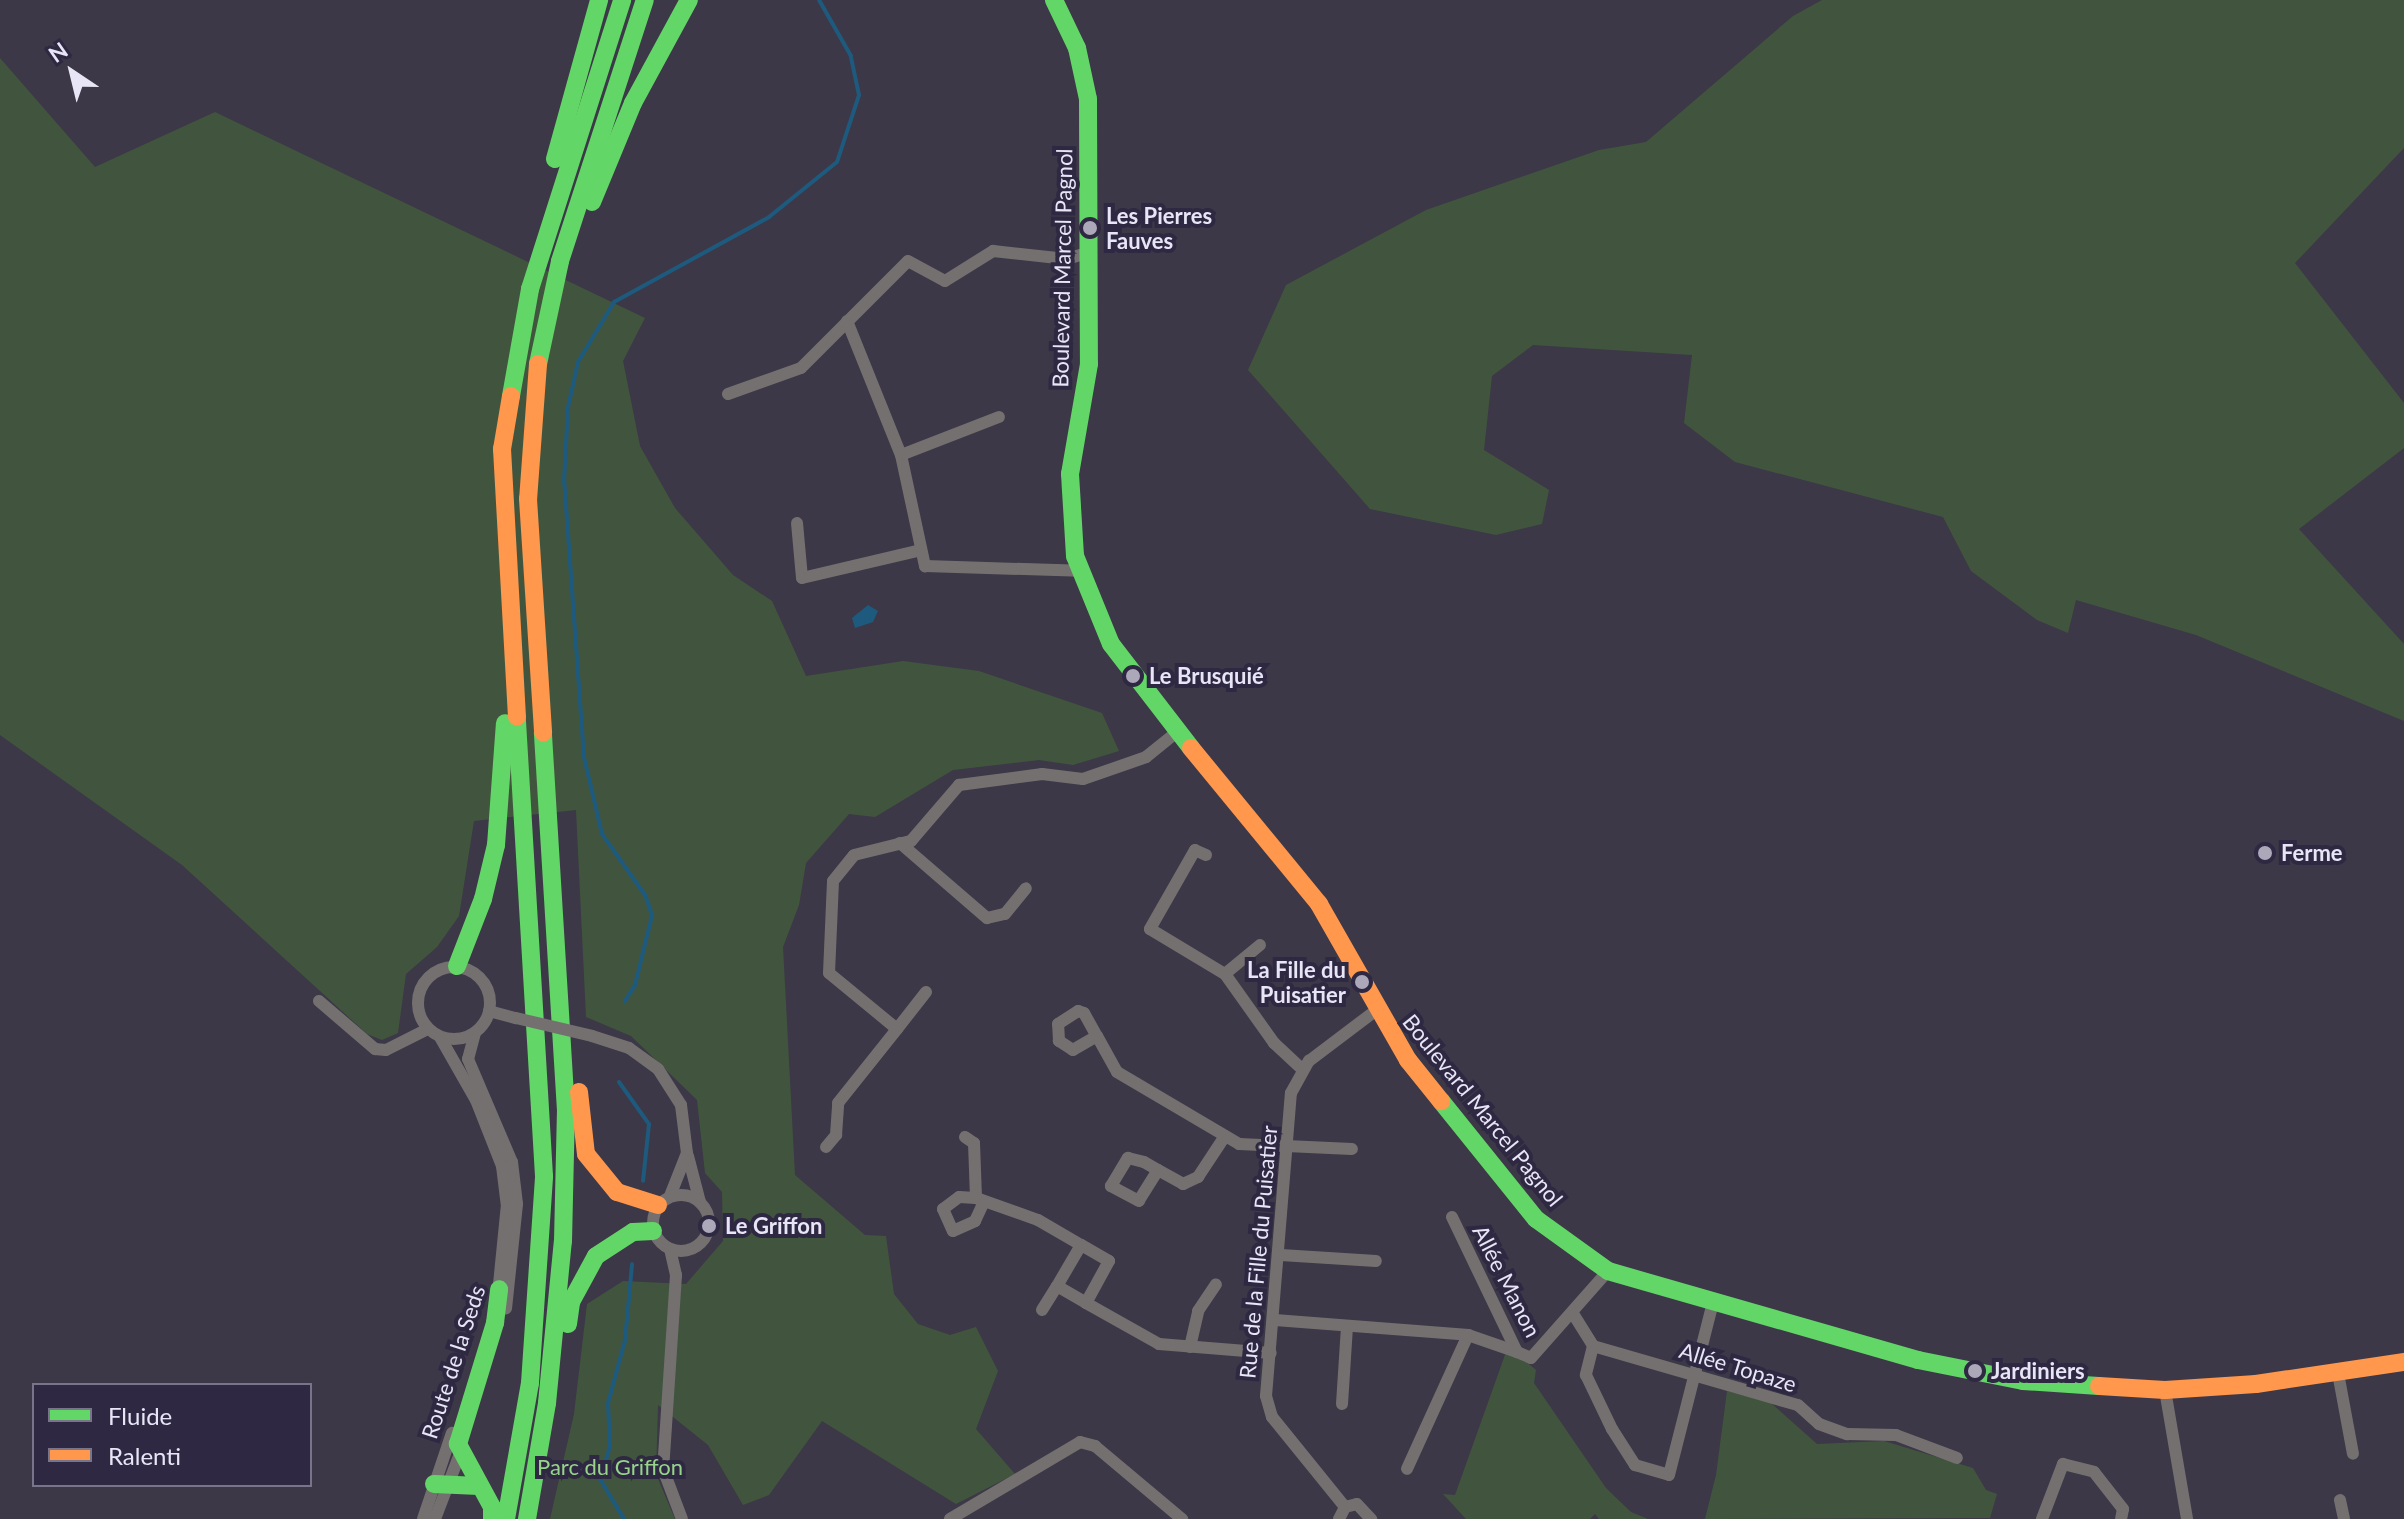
<!DOCTYPE html>
<meta charset="utf-8">
<style>
body{margin:0}
#map{position:relative;width:2404px;height:1519px;overflow:hidden;background:#3c3847;font-family:Lato,sans-serif}
div>[style]{position:absolute}
[style*='--x']{left:calc(var(--x)*1px);top:calc(var(--y)*1px);width:calc(var(--w)*1px);rotate:calc(var(--a)*1deg)}
.green>*{inset:0;background:#41553e}
.water>*{inset:0;background:#1e5a7e}
.stream>*{height:4px;margin:-2px;padding:0 2px;transform-origin:2px;border-radius:2px;background:#1e5a7e}
.street>*{height:12px;margin:-6px;padding:0 6px;transform-origin:6px;border-radius:6px;background:#757070}
.street>.ring{margin:-6px;padding:0;box-sizing:content-box;background:none;border:12px solid #757070;border-radius:50%}
.fast>*{height:18px;margin:-9px;padding:0 9px;transform-origin:9px;border-radius:9px;background:#63d668}
.slow>*{height:18px;margin:-9px;padding:0 9px;transform-origin:9px;border-radius:9px;background:#ff974d}
.street-bridge>*{height:12px;margin:-6px;padding:0 6px;transform-origin:6px;border-radius:6px;background:#757070}
.dots>*{width:22px;height:22px;translate:-50% -50%;box-sizing:border-box;border:4px solid #2e2842;border-radius:50%}
span{translate:-50% -50%;white-space:nowrap;text-align:center;line-height:1.15;-webkit-text-stroke:8px #2e2842;paint-order:stroke}
.poi-label{font-size:22px;color:#e8e5f6;font-weight:700}
.left{translate:0 -50%;text-align:left}
.right{translate:-100% -50%;text-align:right}
.street-label{font-size:22px;color:#e8e5f6}
.park-label{font-size:22px;color:#97d48a}
.legend{position:absolute;left:32px;top:1383px;width:280px;height:104px;box-sizing:border-box;background:#2e2842;border:2px solid #78748a;margin:0;padding:10px 14px;list-style:none;font-size:24px;color:#e8e5f6}
.legend li{display:flex;align-items:center;gap:16px;height:40px}
.legend b{width:40px;border:2px solid #78748a}
.north{position:absolute;left:32px;top:32px;width:80px;height:80px;-webkit-text-stroke:6px #2e2842;paint-order:stroke;rotate:325deg;font-size:22px;font-weight:700;line-height:32px;text-align:center;color:#e8e5f6}
.north::after{content:'';display:block;margin:auto;width:28px;height:36px;background:#e8e5f6;clip-path:polygon(50% 0,100% 100%,50% 72%,0 100%)}
</style>
<div id="map">
<div class="green">
<i style="clip-path:polygon(1822px 0,2404px 0,2404px 148px,2295px 263px,2404px 403px,2404px 448px,2299px 529px,2404px 644px,2404px 721px,2196px 635px,2076px 600px,2068px 633px,2037px 620px,1971px 571px,1943px 517px,1735px 462px,1684px 423px,1692px 355px,1533px 345px,1492px 376px,1484px 450px,1549px 490px,1542px 524px,1496px 535px,1370px 509px,1248px 370px,1286px 285px,1426px 210px,1599px 150px,1646px 142px,1793px 16px)"></i>
<i style="clip-path:polygon(0 58px,95px 167px,215px 112px,645px 318px,623px 361px,640px 446px,675px 508px,733px 575px,772px 601px,806px 676px,903px 661px,979px 671px,1102px 713px,1119px 751px,1073px 765px,1039px 760px,953px 770px,875px 817px,849px 814px,806px 863px,799px 905px,783px 947px,795px 1175px,865px 1235px,886px 1236px,894px 1294px,918px 1324px,950px 1335px,976px 1327px,998px 1371px,976px 1429px,1015px 1474px,956px 1504px,822px 1421px,769px 1495px,743px 1505px,708px 1445px,658px 1405px,656px 1474px,675px 1519px,550px 1519px,574px 1414px,587px 1304px,623px 1281px,686px 1284px,723px 1241px,722px 1192px,705px 1173px,697px 1100px,631px 1036px,586px 1017px,576px 810px,474px 821px,459px 916px,437px 947px,406px 974px,398px 1033px,382px 1040px,367px 1034px,182px 865px,0 735px)"></i>
<i style="clip-path:polygon(1506px 1352px,1517px 1354px,1536px 1370px,1534px 1383px,1606px 1488px,1631px 1512px,1648px 1519px,1599px 1519px,1595px 1514px,1590px 1519px,1466px 1519px,1443px 1494px,1455px 1495px)"></i>
<i style="clip-path:polygon(1727px 1391px,1771px 1403px,1817px 1444px,1884px 1441px,1973px 1468px,1986px 1490px,1997px 1494px,1990px 1518px,1705px 1519px,1716px 1475px)"></i>
</div>
<div class="water">
<i style="clip-path:polygon(868px 605px,878px 611px,873px 622px,855px 628px,852px 618px)"></i>
</div>
<div class="stream">
<i style="--x:625;--y:1001;--w:19;--a:-58"></i>
<i style="--x:635;--y:985;--w:72;--a:-76.3"></i>
<i style="--x:652;--y:915;--w:21;--a:-109"></i>
<i style="--x:645;--y:895;--w:75;--a:-125.2"></i>
<i style="--x:602;--y:834;--w:79;--a:-103.2"></i>
<i style="--x:584;--y:757;--w:277;--a:-94.1"></i>
<i style="--x:564;--y:481;--w:74;--a:-86.9"></i>
<i style="--x:568;--y:407;--w:46;--a:-77.5"></i>
<i style="--x:578;--y:362;--w:70;--a:-59"></i>
<i style="--x:614;--y:302;--w:177;--a:-28.7"></i>
<i style="--x:769;--y:217;--w:87;--a:-39"></i>
<i style="--x:837;--y:162;--w:71;--a:-71.8"></i>
<i style="--x:859;--y:95;--w:40;--a:-102"></i>
<i style="--x:851;--y:56;--w:64;--a:-119.7"></i>
<i style="--x:619;--y:1082;--w:52;--a:54.5"></i>
<i style="--x:649;--y:1124;--w:57;--a:96"></i>
<i style="--x:624;--y:1519;--w:47;--a:-121"></i>
<i style="--x:600;--y:1479;--w:34;--a:-73"></i>
<i style="--x:610;--y:1447;--w:44;--a:-92.6"></i>
<i style="--x:608;--y:1403;--w:65;--a:-74.9"></i>
<i style="--x:625;--y:1340;--w:76;--a:-84.7"></i>
</div>
<div class="street">
<i style="--x:847;--y:321;--w:144;--a:68.1"></i>
<i style="--x:901;--y:455;--w:114;--a:77.8"></i>
<i style="--x:925;--y:566;--w:155;--a:1.8"></i>
<i style="--x:728;--y:394;--w:77;--a:-19.6"></i>
<i style="--x:801;--y:368;--w:151;--a:-45"></i>
<i style="--x:908;--y:261;--w:42;--a:28.4"></i>
<i style="--x:945;--y:281;--w:57;--a:-32"></i>
<i style="--x:993;--y:251;--w:74;--a:6.2"></i>
<i style="--x:1067;--y:259;--w:24;--a:-17"></i>
<i style="--x:901;--y:455;--w:105;--a:-21.2"></i>
<i style="--x:797;--y:523;--w:55;--a:84.8"></i>
<i style="--x:802;--y:578;--w:122;--a:-13.2"></i>
<i style="--x:900;--y:843;--w:115;--a:40.8"></i>
<i style="--x:987;--y:918;--w:18;--a:-13"></i>
<i style="--x:1005;--y:914;--w:33;--a:-51"></i>
<i style="--x:1206;--y:855;--w:12;--a:-156"></i>
<i style="--x:1195;--y:850;--w:91;--a:119.7"></i>
<i style="--x:1150;--y:929;--w:87;--a:31"></i>
<i style="--x:1260;--y:945;--w:45;--a:140.4"></i>
<i style="--x:1225;--y:974;--w:85;--a:54.6"></i>
<i style="--x:1274;--y:1043;--w:38;--a:43"></i>
<i class="ring" style="left:418px;top:967px;width:60px;height:60px"></i>
<i style="--x:319;--y:1001;--w:74;--a:40.6"></i>
<i style="--x:375;--y:1049;--w:11;--a:5"></i>
<i style="--x:386;--y:1050;--w:47;--a:-26.6"></i>
<i style="--x:489;--y:1011;--w:28;--a:15"></i>
<i style="--x:897;--y:1029;--w:47;--a:-51.9"></i>
<i style="--x:475;--y:1033;--w:27;--a:105"></i>
<i style="--x:468;--y:1059;--w:112;--a:66.9"></i>
<i style="--x:512;--y:1162;--w:42;--a:83.2"></i>
<i style="--x:517;--y:1204;--w:105;--a:96"></i>
<i style="--x:592;--y:1036;--w:39;--a:18"></i>
<i style="--x:629;--y:1048;--w:36;--a:36"></i>
<i style="--x:658;--y:1069;--w:43;--a:57.4"></i>
<i style="--x:681;--y:1105;--w:48;--a:82.9"></i>
<i style="--x:687;--y:1153;--w:46;--a:111.6"></i>
<i style="--x:1097;--y:1036;--w:28;--a:150"></i>
<i style="--x:1073;--y:1050;--w:17;--a:-147"></i>
<i style="--x:1059;--y:1041;--w:17;--a:-93"></i>
<i style="--x:1058;--y:1024;--w:24;--a:-33"></i>
<i style="--x:1078;--y:1011;--w:6;--a:18"></i>
<i style="--x:1084;--y:1013;--w:26;--a:61"></i>
<i style="--x:1097;--y:1036;--w:41;--a:60.9"></i>
<i style="--x:1117;--y:1072;--w:142;--a:30.5"></i>
<i style="--x:1239;--y:1144;--w:113;--a:2.5"></i>
<i style="--x:440;--y:1037;--w:73;--a:60.3"></i>
<i style="--x:476;--y:1100;--w:71;--a:68.5"></i>
<i style="--x:502;--y:1166;--w:38;--a:83"></i>
<i style="--x:507;--y:1204;--w:90;--a:95.7"></i>
<i style="--x:965;--y:1137;--w:11;--a:34"></i>
<i style="--x:974;--y:1143;--w:55;--a:87.9"></i>
<i style="--x:976;--y:1198;--w:66;--a:19.5"></i>
<i style="--x:1038;--y:1220;--w:50;--a:30.2"></i>
<i style="--x:826;--y:1147;--w:16;--a:-50"></i>
<i style="--x:836;--y:1135;--w:32;--a:-86"></i>
<i style="--x:838;--y:1103;--w:95;--a:-51.4"></i>
<i style="--x:897;--y:1029;--w:88;--a:-140.5"></i>
<i style="--x:829;--y:973;--w:92;--a:-87.5"></i>
<i style="--x:833;--y:881;--w:33;--a:-51"></i>
<i style="--x:854;--y:855;--w:59;--a:-13.8"></i>
<i style="--x:911;--y:841;--w:74;--a:-49.4"></i>
<i style="--x:959;--y:785;--w:84;--a:-7.5"></i>
<i style="--x:1042;--y:774;--w:41;--a:7"></i>
<i style="--x:1083;--y:779;--w:67;--a:-19.2"></i>
<i style="--x:1146;--y:757;--w:40;--a:-39"></i>
<i style="--x:688;--y:1156;--w:48;--a:75.4"></i>
<i style="--x:1158;--y:1170;--w:36;--a:122"></i>
<i style="--x:1139;--y:1201;--w:32;--a:-152"></i>
<i style="--x:1111;--y:1186;--w:33;--a:-59"></i>
<i style="--x:1128;--y:1158;--w:16;--a:14"></i>
<i style="--x:1144;--y:1162;--w:16;--a:30"></i>
<i style="--x:1158;--y:1170;--w:29;--a:29"></i>
<i style="--x:1183;--y:1184;--w:17;--a:-25"></i>
<i style="--x:1198;--y:1177;--w:49;--a:-56.6"></i>
<i class="ring" style="left:653px;top:1195px;width:44px;height:44px"></i>
<i style="--x:976;--y:1198;--w:17;--a:-177"></i>
<i style="--x:959;--y:1197;--w:20;--a:143"></i>
<i style="--x:943;--y:1209;--w:24;--a:66"></i>
<i style="--x:953;--y:1231;--w:24;--a:-24"></i>
<i style="--x:975;--y:1221;--w:19;--a:-65"></i>
<i style="--x:1452;--y:1217;--w:150;--a:64.3"></i>
<i style="--x:1517;--y:1352;--w:15;--a:23"></i>
<i style="--x:1531;--y:1358;--w:116;--a:-48.5"></i>
<i style="--x:670;--y:1249;--w:27;--a:77"></i>
<i style="--x:676;--y:1275;--w:194;--a:93.8"></i>
<i style="--x:663;--y:1469;--w:53;--a:69.2"></i>
<i style="--x:1281;--y:1255;--w:95;--a:3.6"></i>
<i style="--x:1086;--y:1303;--w:48;--a:-61.3"></i>
<i style="--x:1109;--y:1261;--w:32;--a:-150"></i>
<i style="--x:1081;--y:1245;--w:48;--a:120.3"></i>
<i style="--x:1057;--y:1286;--w:34;--a:30"></i>
<i style="--x:1086;--y:1303;--w:84;--a:29.3"></i>
<i style="--x:1159;--y:1344;--w:112;--a:4.6"></i>
<i style="--x:1042;--y:1310;--w:28;--a:-58"></i>
<i style="--x:1572;--y:1312;--w:40;--a:58"></i>
<i style="--x:1593;--y:1346;--w:30;--a:104"></i>
<i style="--x:1586;--y:1375;--w:60;--a:64.3"></i>
<i style="--x:1612;--y:1429;--w:43;--a:57.4"></i>
<i style="--x:1635;--y:1465;--w:35;--a:16"></i>
<i style="--x:1669;--y:1475;--w:179;--a:-75.7"></i>
<i style="--x:1275;--y:1320;--w:194;--a:4.4"></i>
<i style="--x:1468;--y:1335;--w:147;--a:114.5"></i>
<i style="--x:1468;--y:1335;--w:52;--a:19.1"></i>
<i style="--x:1593;--y:1346;--w:213;--a:16.1"></i>
<i style="--x:1798;--y:1405;--w:28;--a:42"></i>
<i style="--x:1819;--y:1424;--w:30;--a:20"></i>
<i style="--x:1847;--y:1434;--w:49;--a:1.2"></i>
<i style="--x:1896;--y:1435;--w:65;--a:20.7"></i>
<i style="--x:1190;--y:1347;--w:37;--a:-77"></i>
<i style="--x:1198;--y:1311;--w:32;--a:-56"></i>
<i style="--x:2338;--y:1373;--w:82;--a:79.5"></i>
<i style="--x:2165;--y:1390;--w:131;--a:80.3"></i>
<i style="--x:1342;--y:1404;--w:78;--a:-86.3"></i>
<i style="--x:2340;--y:1500;--w:19;--a:78"></i>
<i style="--x:1345;--y:1507;--w:116;--a:-129"></i>
<i style="--x:1272;--y:1417;--w:22;--a:-106"></i>
<i style="--x:1266;--y:1396;--w:304;--a:-85.3"></i>
<i style="--x:1291;--y:1093;--w:37;--a:-61"></i>
<i style="--x:1309;--y:1061;--w:83;--a:-37.1"></i>
<i style="--x:423;--y:1519;--w:91;--a:-71.4"></i>
<i style="--x:435;--y:1519;--w:73;--a:-69.1"></i>
<i style="--x:950;--y:1519;--w:151;--a:-30.6"></i>
<i style="--x:1080;--y:1442;--w:16;--a:15"></i>
<i style="--x:1095;--y:1446;--w:114;--a:40"></i>
<i style="--x:1339;--y:1519;--w:13;--a:-63"></i>
<i style="--x:1345;--y:1507;--w:12;--a:-14"></i>
<i style="--x:1357;--y:1504;--w:21;--a:47"></i>
<i style="--x:2042;--y:1519;--w:59;--a:-69.1"></i>
<i style="--x:2063;--y:1464;--w:32;--a:14"></i>
<i style="--x:2094;--y:1472;--w:47;--a:51.9"></i>
<i style="--x:2123;--y:1509;--w:10;--a:101"></i>
</div>
<div class="fast">
<i style="--x:1054;--y:0;--w:53;--a:64.4"></i>
<i style="--x:1077;--y:48;--w:52;--a:77.8"></i>
<i style="--x:1088;--y:99;--w:265;--a:89.8"></i>
<i style="--x:1089;--y:364;--w:112;--a:99.8"></i>
<i style="--x:1070;--y:474;--w:82;--a:86.5"></i>
<i style="--x:1075;--y:556;--w:95;--a:67.8"></i>
<i style="--x:1111;--y:644;--w:131;--a:52.4"></i>
<i style="--x:555;--y:159;--w:165;--a:-74.5"></i>
<i style="--x:592;--y:202;--w:107;--a:-67.5"></i>
<i style="--x:633;--y:103;--w:117;--a:-61.5"></i>
<i style="--x:538;--y:364;--w:105;--a:-77.9"></i>
<i style="--x:560;--y:261;--w:274;--a:-72"></i>
<i style="--x:511;--y:396;--w:109;--a:-79.9"></i>
<i style="--x:530;--y:289;--w:303;--a:-72.3"></i>
<i style="--x:457;--y:966;--w:72;--a:-68.8"></i>
<i style="--x:483;--y:899;--w:56;--a:-76.5"></i>
<i style="--x:496;--y:845;--w:122;--a:-85.8"></i>
<i style="--x:1441;--y:1101;--w:151;--a:51.2"></i>
<i style="--x:1536;--y:1219;--w:89;--a:35.8"></i>
<i style="--x:1608;--y:1271;--w:323;--a:16"></i>
<i style="--x:1918;--y:1360;--w:107;--a:11.3"></i>
<i style="--x:2023;--y:1381;--w:76;--a:3.8"></i>
<i style="--x:568;--y:1324;--w:22;--a:-82"></i>
<i style="--x:571;--y:1302;--w:52;--a:-61.5"></i>
<i style="--x:596;--y:1256;--w:44;--a:-33"></i>
<i style="--x:633;--y:1232;--w:20;--a:-3"></i>
<i style="--x:434;--y:1484;--w:45;--a:2.5"></i>
<i style="--x:492;--y:1519;--w:12;--a:-90"></i>
<i style="--x:492;--y:1507;--w:72;--a:-118.4"></i>
<i style="--x:458;--y:1444;--w:127;--a:-73"></i>
<i style="--x:495;--y:1323;--w:34;--a:-83"></i>
<i style="--x:506;--y:1519;--w:138;--a:-80"></i>
<i style="--x:530;--y:1383;--w:207;--a:-86.1"></i>
<i style="--x:544;--y:1176;--w:460;--a:-93.4"></i>
<i style="--x:527;--y:1519;--w:118;--a:-80.2"></i>
<i style="--x:547;--y:1403;--w:163;--a:-84.4"></i>
<i style="--x:563;--y:1241;--w:130;--a:-88.7"></i>
<i style="--x:566;--y:1111;--w:379;--a:-93.5"></i>
</div>
<div class="slow">
<i style="--x:538;--y:364;--w:135;--a:94.2"></i>
<i style="--x:528;--y:499;--w:234;--a:86.3"></i>
<i style="--x:511;--y:396;--w:54;--a:99.6"></i>
<i style="--x:502;--y:449;--w:268;--a:86.8"></i>
<i style="--x:1191;--y:748;--w:202;--a:50.6"></i>
<i style="--x:1319;--y:904;--w:180;--a:60.3"></i>
<i style="--x:1408;--y:1060;--w:53;--a:51.2"></i>
<i style="--x:579;--y:1092;--w:62;--a:83.6"></i>
<i style="--x:586;--y:1154;--w:49;--a:50.8"></i>
<i style="--x:617;--y:1192;--w:43;--a:17.6"></i>
<i style="--x:2099;--y:1386;--w:66;--a:3.5"></i>
<i style="--x:2165;--y:1390;--w:91;--a:-3.8"></i>
<i style="--x:2256;--y:1384;--w:150;--a:-8.5"></i>
</div>
<div class="street-bridge">
<i style="--x:516;--y:1018;--w:78;--a:13.3"></i>
</div>
<div class="dots">
<i style="left:1090px;top:228px;background:#aca8b9"></i>
<i style="left:1133px;top:676px;background:#aca8b9"></i>
<i style="left:2265px;top:853px;background:#aca8b9"></i>
<i style="left:1362px;top:982px;background:#aca8b9"></i>
<i style="left:709px;top:1226px;background:#aca8b9"></i>
<i style="left:1975px;top:1371px;background:#aca8b9"></i>
</div>
<div class="poi-label">
<span class="left" style="left:1106px;top:228px">Les Pierres<br>Fauves</span>
<span class="left" style="left:1149px;top:676px">Le Brusquié</span>
<span class="left" style="left:2281px;top:853px">Ferme</span>
<span class="right" style="left:1346px;top:982px">La Fille du<br>Puisatier</span>
<span class="left" style="left:725px;top:1226px">Le Griffon</span>
<span class="left" style="left:1991px;top:1371px">Jardiniers</span>
</div>
<div class="street-label">
<span style="left:1062px;top:268px;rotate:-89deg">Boulevard Marcel Pagnol</span>
<span style="left:1483px;top:1110px;rotate:51deg">Boulevard Marcel Pagnol</span>
<span style="left:1258px;top:1252px;rotate:-85deg">Rue de la Fille du Puisatier</span>
<span style="left:1507px;top:1281px;rotate:63deg">Allée Manon</span>
<span style="left:453px;top:1362px;rotate:-72deg">Route de la Seds</span>
<span style="left:1738px;top:1367px;rotate:17deg">Allée Topaze</span>
</div>
<div class="park-label">
<span style="left:610px;top:1467px">Parc du Griffon</span>
</div>
<ul class="legend">
<li><b style="height:10px;background:#63d668"></b>Fluide</li>
<li><b style="height:10px;background:#ff974d"></b>Ralenti</li>
</ul>
<div class="north">N</div>
</div>
